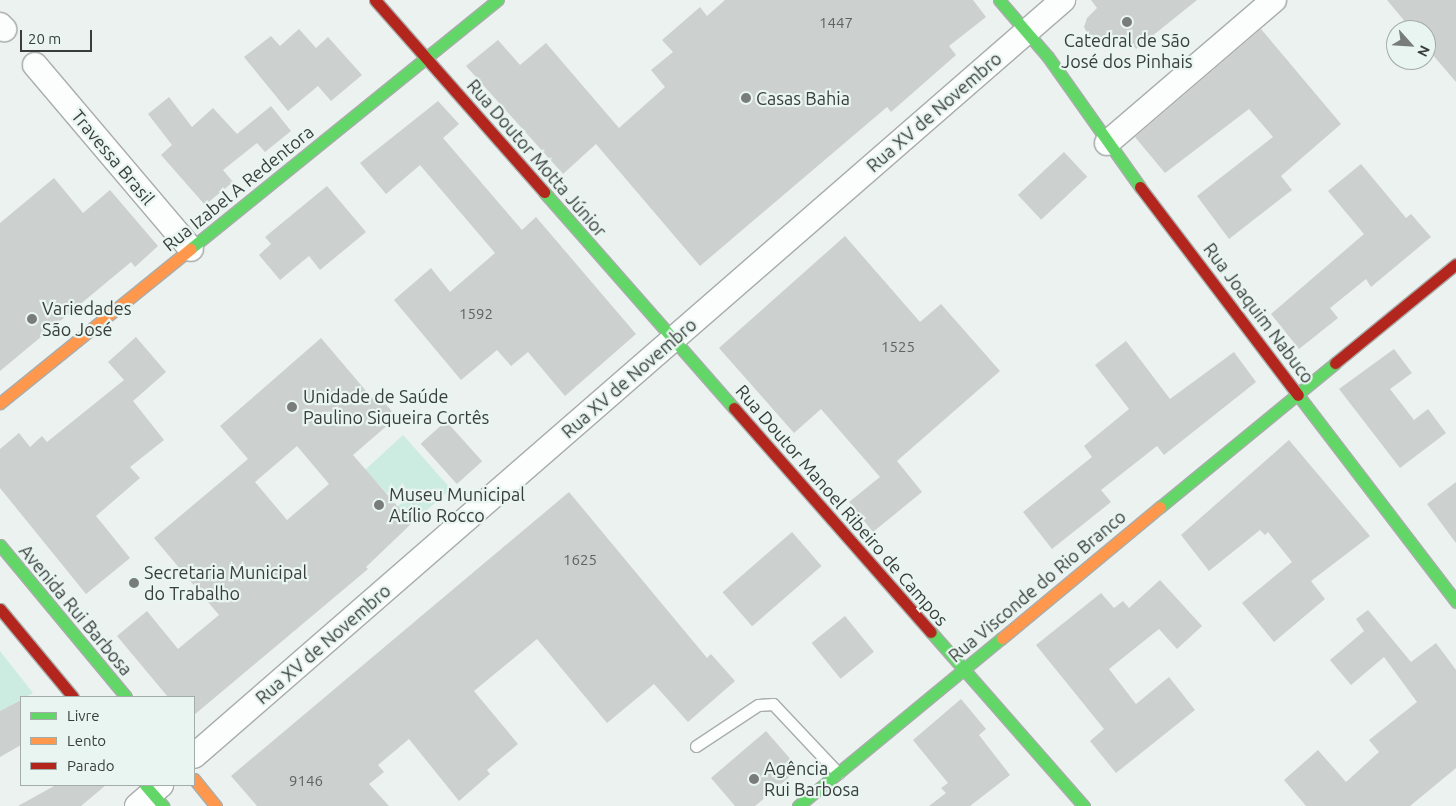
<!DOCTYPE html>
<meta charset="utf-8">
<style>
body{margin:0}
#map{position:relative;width:1456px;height:806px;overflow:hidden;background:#ecf2f0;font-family:Ubuntu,sans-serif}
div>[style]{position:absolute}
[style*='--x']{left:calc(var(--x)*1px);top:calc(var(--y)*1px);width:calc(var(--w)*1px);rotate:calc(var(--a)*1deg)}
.green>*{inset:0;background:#ccebe1}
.building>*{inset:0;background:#ccd0cf;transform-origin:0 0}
.roads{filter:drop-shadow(1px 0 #a8adac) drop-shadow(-1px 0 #a8adac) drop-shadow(0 1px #a8adac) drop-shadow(0 -1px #a8adac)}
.lane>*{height:11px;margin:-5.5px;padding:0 5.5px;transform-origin:5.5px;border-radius:5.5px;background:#fcfdfd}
.street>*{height:24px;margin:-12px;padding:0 12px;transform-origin:12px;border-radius:12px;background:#fcfdfd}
.fast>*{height:11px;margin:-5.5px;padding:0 5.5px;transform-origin:5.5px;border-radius:5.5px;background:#63d668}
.slow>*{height:11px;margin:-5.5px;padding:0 5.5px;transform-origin:5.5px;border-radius:5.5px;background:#ff974d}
.jam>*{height:11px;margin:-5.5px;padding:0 5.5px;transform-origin:5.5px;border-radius:5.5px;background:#b3261e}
.dots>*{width:14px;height:14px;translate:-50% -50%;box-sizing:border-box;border:2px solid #e9f5f1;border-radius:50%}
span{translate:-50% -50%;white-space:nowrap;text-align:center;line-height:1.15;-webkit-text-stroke:4.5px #e9f5f1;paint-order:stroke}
.number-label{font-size:15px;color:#5e6261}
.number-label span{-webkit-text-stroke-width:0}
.poi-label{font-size:18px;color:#393e3c}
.left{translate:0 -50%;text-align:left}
.street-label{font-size:18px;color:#393e3c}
.legend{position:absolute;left:20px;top:696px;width:175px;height:90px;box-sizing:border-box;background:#e9f5f1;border:1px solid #a3aca9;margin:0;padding:6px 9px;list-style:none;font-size:15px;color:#393e3c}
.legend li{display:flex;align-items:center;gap:10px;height:25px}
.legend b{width:25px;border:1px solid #a3aca9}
.north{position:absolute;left:1386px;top:20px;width:50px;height:50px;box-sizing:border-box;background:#e9f5f1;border:1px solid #a3aca9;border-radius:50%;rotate:116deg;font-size:14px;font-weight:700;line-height:20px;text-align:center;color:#393e3c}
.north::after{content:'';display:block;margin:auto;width:18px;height:22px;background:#787d7b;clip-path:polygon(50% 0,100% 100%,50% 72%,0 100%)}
.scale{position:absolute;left:20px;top:30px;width:72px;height:22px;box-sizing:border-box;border:2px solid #393e3c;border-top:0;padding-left:6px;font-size:15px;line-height:18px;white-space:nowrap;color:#393e3c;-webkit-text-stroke:4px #e9f5f1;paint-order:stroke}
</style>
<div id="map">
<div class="green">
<i style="clip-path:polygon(403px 435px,451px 489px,412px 523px,397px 507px,402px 503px,391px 490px,387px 493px,365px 470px)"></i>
<i style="clip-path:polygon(0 651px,33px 693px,0 711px)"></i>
</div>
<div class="building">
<i style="clip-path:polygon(725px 0,973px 0,986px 17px,949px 46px,956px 55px,891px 112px,887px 107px,700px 266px,596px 144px,563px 174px,466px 66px,498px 40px,520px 65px,546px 43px,619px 128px,665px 87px,651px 70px,673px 52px,662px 40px,700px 7px,707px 16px)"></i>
<i style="clip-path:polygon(1091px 0,1197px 0,1136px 49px,1126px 35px,1113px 46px,1093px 44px,1084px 27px,1087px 18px,1097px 8px)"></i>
<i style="clip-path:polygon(1387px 0,1456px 0,1456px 82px,1426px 47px,1426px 30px,1412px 30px)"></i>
<i style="clip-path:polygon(299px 29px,316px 48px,328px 37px,362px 75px,331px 101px,318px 86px,288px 111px,244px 57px,271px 36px,280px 46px)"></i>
<i style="clip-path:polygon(1261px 29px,1341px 124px,1281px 176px,1292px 190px,1229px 239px,1197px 196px,1273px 137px,1249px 109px,1165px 173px,1135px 137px)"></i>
<i style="clip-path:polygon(169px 97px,192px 127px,213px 108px,237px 134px,271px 106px,291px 131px,265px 152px,257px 143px,223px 170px,233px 182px,205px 205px,161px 155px,172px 145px,148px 114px)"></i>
<i style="clip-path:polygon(438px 101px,459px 124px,443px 138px,522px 230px,536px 217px,636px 334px,565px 396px,528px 352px,511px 366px,497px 350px,461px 380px,394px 300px,431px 268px,450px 292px,495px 253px,420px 165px,386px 194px,360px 163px)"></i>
<i style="left:1064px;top:152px;width:34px;height:63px;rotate:47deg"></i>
<i style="clip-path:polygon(1361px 164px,1406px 218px,1411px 214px,1431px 237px,1371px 287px,1366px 279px,1330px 308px,1338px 318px,1299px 349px,1271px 314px,1364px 234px,1328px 191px)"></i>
<i style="clip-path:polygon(54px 178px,83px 213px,110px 190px,158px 246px,135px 267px,131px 262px,0 371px,0 223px)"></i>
<i style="clip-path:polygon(327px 186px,366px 232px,320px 270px,309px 256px,280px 280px,259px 255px,271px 244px,265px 237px)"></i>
<i style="clip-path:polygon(845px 236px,920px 322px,941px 304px,1000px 371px,897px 461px,922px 492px,873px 532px,849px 502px,880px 477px,821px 409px,794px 433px,719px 348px)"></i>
<i style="clip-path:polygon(136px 337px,166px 372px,133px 401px,164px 440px,130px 467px,140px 478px,96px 516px,130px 558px,86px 594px,0 488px,0 449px,19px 433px,30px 447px,42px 436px,47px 442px,124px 380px,108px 362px)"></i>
<i style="clip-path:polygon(evenodd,321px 338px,378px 405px,382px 400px,397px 417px,353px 455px,412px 523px,366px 567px,368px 569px,194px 715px,194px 697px,168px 697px,117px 636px,147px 611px,178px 649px,219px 615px,154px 538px,248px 459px,220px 426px,321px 338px,297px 446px,329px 484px,287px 520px,255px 482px,297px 446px)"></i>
<i style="clip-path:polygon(1126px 341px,1170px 399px,1234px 352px,1256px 382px,1164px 455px,1157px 446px,1101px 490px,1111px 502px,1052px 549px,1023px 512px,1092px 457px,1084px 446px,1129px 409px,1095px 365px)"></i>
<i style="clip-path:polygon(1394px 349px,1412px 373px,1390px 389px,1414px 420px,1428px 409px,1446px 433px,1400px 468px,1339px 389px)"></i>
<i style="left:446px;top:421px;width:54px;height:34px;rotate:48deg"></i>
<i style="clip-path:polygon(1289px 440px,1370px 536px,1311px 581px,1325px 599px,1274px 642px,1242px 603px,1292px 562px,1268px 532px,1265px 535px,1260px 530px,1209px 571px,1181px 535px)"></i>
<i style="clip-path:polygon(1456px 482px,1456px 543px,1427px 504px)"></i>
<i style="clip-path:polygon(569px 492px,707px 658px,711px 654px,735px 681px,688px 722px,654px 684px,607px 723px,537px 639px,474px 691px,518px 744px,487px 770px,490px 774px,459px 801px,409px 739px,378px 765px,384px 772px,369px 784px,389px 806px,257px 806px,231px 776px)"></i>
<i style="left:792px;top:532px;width:45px;height:92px;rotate:49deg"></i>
<i style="clip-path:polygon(1160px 580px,1202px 626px,1177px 649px,1159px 629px,1109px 669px,1136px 704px,1169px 677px,1195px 710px,1116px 773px,1090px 741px,1104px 729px,1036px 645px,1101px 593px,1114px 608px,1123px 601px,1129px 608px)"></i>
<i style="clip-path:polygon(1368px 610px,1411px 662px,1436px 643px,1456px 670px,1456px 768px,1410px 806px,1306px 806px,1284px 780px,1318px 750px,1346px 782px,1379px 752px,1369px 740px,1417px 702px,1384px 657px,1351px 685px,1330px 660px,1364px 631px,1356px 619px)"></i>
<i style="left:845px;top:616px;width:46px;height:43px;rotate:51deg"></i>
<i style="clip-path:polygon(961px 699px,986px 729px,979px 735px,1010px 775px,970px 806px,929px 806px,946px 793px,941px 788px,948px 783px,913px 740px)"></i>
<i style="clip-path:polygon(21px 700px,21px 745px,0 757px,0 711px)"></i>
<i style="clip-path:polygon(766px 731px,799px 769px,755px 806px,735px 806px,711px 778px)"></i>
<i style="clip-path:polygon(56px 785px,106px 785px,81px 806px,18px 806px)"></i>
</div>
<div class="roads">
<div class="lane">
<i style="--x:696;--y:746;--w:74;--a:-33.5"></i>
<i style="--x:758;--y:705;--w:15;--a:-4"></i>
<i style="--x:773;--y:704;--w:95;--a:46.7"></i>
</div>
<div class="street">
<i style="--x:0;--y:25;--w:6;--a:45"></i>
<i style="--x:35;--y:65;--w:241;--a:49.7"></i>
<i style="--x:1107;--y:143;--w:220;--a:-40.6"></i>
<i style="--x:194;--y:756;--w:1152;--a:-41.02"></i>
<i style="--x:137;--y:806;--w:32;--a:-41"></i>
</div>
<div class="fast">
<i style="--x:999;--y:0;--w:75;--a:49.3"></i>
<i style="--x:1048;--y:57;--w:159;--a:54.7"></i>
<i style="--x:544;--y:192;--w:288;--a:48.7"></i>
<i style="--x:190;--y:249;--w:396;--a:-39"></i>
<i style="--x:1298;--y:395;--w:260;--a:52.6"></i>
<i style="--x:1160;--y:507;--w:227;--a:-39.4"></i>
<i style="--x:0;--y:545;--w:197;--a:50.3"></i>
<i style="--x:931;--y:632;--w:232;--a:48.7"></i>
<i style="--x:145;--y:785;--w:28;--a:49"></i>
<i style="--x:798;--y:806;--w:264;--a:-39.5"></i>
</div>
<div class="slow">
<i style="--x:0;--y:403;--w:245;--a:-39"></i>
<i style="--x:1002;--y:638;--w:205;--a:-39.7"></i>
<i style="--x:194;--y:779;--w:35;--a:51"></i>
</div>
<div class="jam">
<i style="--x:375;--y:0;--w:256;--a:48.6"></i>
<i style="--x:1140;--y:187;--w:261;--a:52.8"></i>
<i style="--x:1335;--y:363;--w:156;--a:-39.3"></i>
<i style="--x:734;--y:408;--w:298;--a:48.7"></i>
<i style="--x:0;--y:609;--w:114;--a:50.3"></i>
</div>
</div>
<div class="dots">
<i style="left:1127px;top:22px;background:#787d7b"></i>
<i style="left:746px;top:98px;background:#787d7b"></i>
<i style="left:32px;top:319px;background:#787d7b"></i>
<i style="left:292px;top:407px;background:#787d7b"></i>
<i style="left:379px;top:505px;background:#787d7b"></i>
<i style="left:134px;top:583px;background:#787d7b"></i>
<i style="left:754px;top:779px;background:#787d7b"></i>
</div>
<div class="number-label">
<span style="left:836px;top:23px">1447</span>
<span style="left:476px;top:314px">1592</span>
<span style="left:898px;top:347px">1525</span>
<span style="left:580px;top:560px">1625</span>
<span style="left:306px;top:781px">9146</span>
</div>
<div class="poi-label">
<span style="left:1127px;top:51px">Catedral de São<br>José dos Pinhais</span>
<span class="left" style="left:756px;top:98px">Casas Bahia</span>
<span class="left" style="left:42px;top:319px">Variedades<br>São José</span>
<span class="left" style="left:303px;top:407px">Unidade de Saúde<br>Paulino Siqueira Cortês</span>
<span class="left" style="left:389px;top:505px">Museu Municipal<br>Atílio Rocco</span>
<span class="left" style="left:144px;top:583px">Secretaria Municipal<br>do Trabalho</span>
<span class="left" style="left:764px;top:779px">Agência<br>Rui Barbosa</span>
</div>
<div class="street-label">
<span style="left:934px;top:112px;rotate:-41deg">Rua XV de Novembro</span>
<span style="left:113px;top:157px;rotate:50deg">Travessa Brasil</span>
<span style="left:537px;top:158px;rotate:49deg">Rua Doutor Motta Júnior</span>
<span style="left:238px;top:188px;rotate:-39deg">Rua Izabel A Redentora</span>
<span style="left:1259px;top:313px;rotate:53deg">Rua Joaquim Nabuco</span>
<span style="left:629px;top:378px;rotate:-41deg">Rua XV de Novembro</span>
<span style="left:842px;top:505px;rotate:49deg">Rua Doutor Manoel Ribeiro de Campos</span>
<span style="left:1037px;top:586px;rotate:-40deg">Rua Visconde do Rio Branco</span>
<span style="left:76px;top:610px;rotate:50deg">Avenida Rui Barbosa</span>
<span style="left:323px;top:644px;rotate:-41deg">Rua XV de Novembro</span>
</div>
<ul class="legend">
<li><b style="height:6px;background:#63d668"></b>Livre</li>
<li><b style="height:6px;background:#ff974d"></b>Lento</li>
<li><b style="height:6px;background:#b3261e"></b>Parado</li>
</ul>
<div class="north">N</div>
<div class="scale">20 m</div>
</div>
